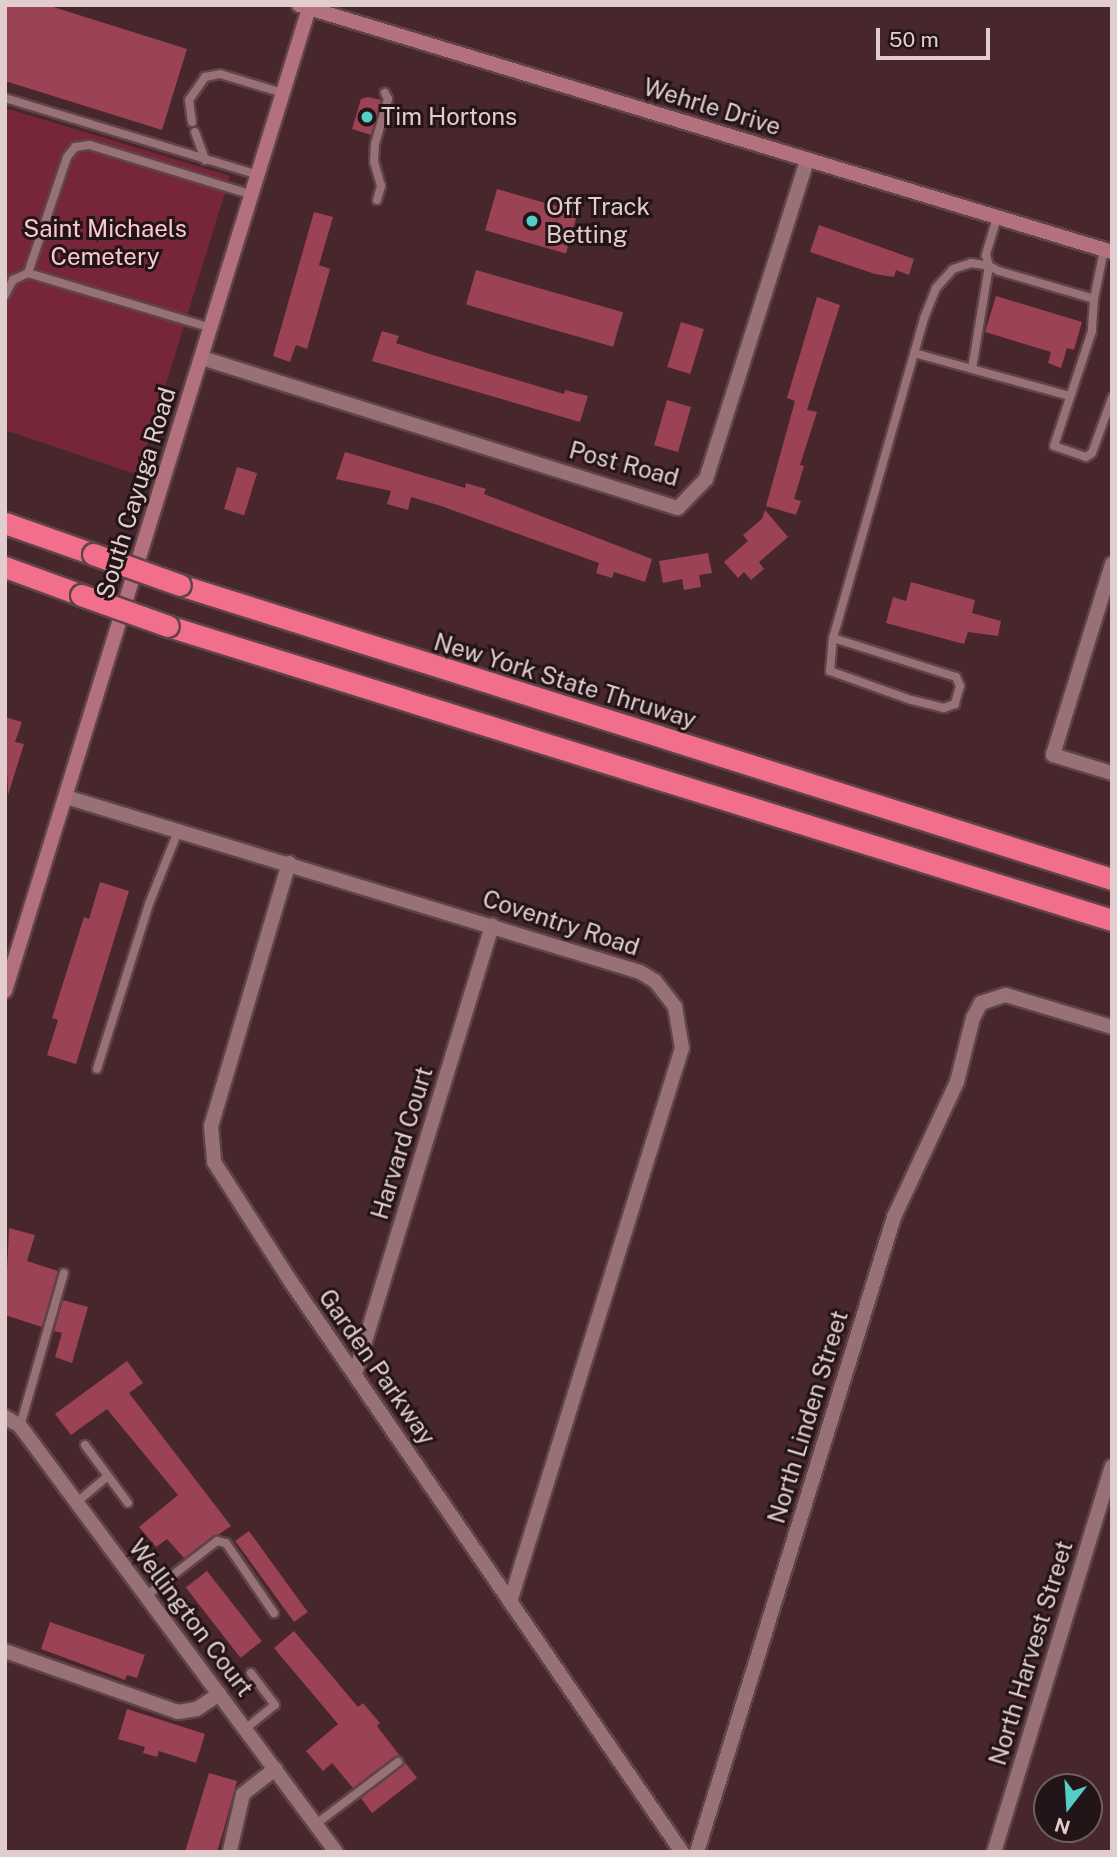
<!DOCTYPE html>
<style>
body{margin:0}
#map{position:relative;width:1117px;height:1857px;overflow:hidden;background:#47272c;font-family:"Public Sans",sans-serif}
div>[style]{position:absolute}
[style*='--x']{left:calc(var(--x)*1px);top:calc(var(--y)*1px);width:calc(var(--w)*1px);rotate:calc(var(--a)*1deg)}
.green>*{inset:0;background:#77263a}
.building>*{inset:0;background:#9b4255;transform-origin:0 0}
.roads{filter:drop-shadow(2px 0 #5f4349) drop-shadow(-2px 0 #5f4349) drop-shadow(0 2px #5f4349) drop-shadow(0 -2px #5f4349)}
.lane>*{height:8px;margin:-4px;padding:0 4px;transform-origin:4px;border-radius:4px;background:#987177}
.street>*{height:14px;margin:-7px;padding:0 7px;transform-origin:7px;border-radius:7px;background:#987177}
.secondary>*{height:14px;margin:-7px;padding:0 7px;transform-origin:7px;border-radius:7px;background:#b3707d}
.highway>*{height:21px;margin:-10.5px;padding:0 10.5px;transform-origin:10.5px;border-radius:10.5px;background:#f26f8b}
.bridges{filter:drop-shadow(2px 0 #5f4349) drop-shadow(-2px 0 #5f4349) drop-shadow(0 2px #5f4349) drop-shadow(0 -2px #5f4349)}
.highway-bridge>*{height:21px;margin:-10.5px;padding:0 10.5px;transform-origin:10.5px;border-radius:10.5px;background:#f26f8b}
.dots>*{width:19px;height:19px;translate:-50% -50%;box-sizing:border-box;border:4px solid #231517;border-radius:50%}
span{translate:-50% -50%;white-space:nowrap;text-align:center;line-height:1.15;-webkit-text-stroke:6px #231517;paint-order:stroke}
.street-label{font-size:24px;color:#e1ccce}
.poi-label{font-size:24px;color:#e1ccce}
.left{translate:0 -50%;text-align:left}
.park-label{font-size:24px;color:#fcc8d0}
.frame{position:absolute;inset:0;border:7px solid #e1ccce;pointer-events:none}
.north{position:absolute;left:1033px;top:1773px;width:70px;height:70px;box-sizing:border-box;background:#231517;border:2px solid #6f5e60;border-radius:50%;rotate:197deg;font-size:19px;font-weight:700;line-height:28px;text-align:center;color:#e1ccce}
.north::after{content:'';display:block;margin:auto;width:24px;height:32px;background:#55cec5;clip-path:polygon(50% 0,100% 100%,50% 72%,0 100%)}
.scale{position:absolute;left:876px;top:28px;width:114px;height:32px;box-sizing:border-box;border:4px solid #e1ccce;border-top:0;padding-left:9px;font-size:21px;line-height:24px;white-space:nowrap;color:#e1ccce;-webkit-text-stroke:5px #231517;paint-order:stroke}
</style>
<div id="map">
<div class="green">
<i style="clip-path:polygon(5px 108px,230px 176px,138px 475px,5px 430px)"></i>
</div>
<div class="building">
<i style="clip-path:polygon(5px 5px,47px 5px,187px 49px,162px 130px,5px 81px)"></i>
<i style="clip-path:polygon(368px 97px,381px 100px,371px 135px,352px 129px,361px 99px)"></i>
<i style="left:497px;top:189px;width:84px;height:43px;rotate:16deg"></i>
<i style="clip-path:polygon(314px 212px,333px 217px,319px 265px,330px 269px,307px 349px,296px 345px,290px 362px,273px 356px)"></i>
<i style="clip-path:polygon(819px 225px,914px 259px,909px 275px,896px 270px,894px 277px,875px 274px,810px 252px)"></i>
<i style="left:476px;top:270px;width:153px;height:36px;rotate:16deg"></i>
<i style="clip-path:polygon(996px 296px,1082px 322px,1074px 350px,1067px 348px,1061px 368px,1048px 363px,1051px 352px,985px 332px)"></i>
<i style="clip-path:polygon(817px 297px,840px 305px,807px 410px,817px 412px,800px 465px,804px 466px,794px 499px,801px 501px,796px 515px,766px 506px,795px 401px,787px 398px)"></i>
<i style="left:681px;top:322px;width:24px;height:47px;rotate:17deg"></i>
<i style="clip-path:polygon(382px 331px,399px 336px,396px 343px,433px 355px,564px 394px,565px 390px,588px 396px,580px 422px,372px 361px)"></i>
<i style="left:667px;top:400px;width:25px;height:47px;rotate:16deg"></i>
<i style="clip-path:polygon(345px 452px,465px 488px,466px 483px,486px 489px,484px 494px,652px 559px,645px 582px,614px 572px,612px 578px,596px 573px,599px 563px,441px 506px,411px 497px,408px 510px,387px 504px,391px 491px,336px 479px)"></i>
<i style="left:237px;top:467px;width:21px;height:44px;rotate:17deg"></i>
<i style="clip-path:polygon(765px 510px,788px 537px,759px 562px,764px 569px,751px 580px,744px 572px,738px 578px,724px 562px,748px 541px,743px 535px,762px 519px)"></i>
<i style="clip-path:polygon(708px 553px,712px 573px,699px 575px,701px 587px,684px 590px,682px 579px,663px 583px,659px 561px)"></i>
<i style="clip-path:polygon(911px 582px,975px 600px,972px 613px,1001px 621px,998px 636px,968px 632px,964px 644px,886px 623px,893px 597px,906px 601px)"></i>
<i style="clip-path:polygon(5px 717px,22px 722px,15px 742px,24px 744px,8px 795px)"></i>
<i style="clip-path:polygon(100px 882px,129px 891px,76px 1064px,47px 1055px,58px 1020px,52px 1018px,84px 917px,89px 919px)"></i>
<i style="clip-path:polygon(9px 1228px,35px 1235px,27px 1261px,58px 1271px,42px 1327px,5px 1315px)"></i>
<i style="clip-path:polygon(63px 1300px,88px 1307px,72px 1363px,55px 1357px,62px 1333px,54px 1331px)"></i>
<i style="clip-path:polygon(127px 1361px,143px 1383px,129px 1393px,231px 1526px,184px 1558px,167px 1539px,156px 1547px,139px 1527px,178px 1495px,107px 1409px,71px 1435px,55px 1414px)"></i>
<i style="left:249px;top:1531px;width:100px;height:17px;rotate:54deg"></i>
<i style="left:207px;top:1571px;width:89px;height:27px;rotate:52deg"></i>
<i style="clip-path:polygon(50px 1622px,145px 1655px,137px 1678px,127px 1675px,125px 1680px,41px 1649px)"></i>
<i style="clip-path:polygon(294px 1631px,358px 1707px,363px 1703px,380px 1723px,377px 1726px,400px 1756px,353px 1788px,332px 1763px,323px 1771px,306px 1751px,338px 1724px,274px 1648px)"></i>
<i style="clip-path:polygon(127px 1709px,205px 1734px,196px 1763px,159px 1751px,157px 1757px,143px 1753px,145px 1747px,118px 1739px)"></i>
<i style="clip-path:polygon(404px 1761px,417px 1778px,372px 1813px,361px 1798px)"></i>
<i style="clip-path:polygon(209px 1773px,237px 1781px,223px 1832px,217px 1852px,185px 1852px)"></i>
</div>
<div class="roads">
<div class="lane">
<i style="--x:5;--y:98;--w:264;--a:16.9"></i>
<i style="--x:192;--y:122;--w:22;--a:-98"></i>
<i style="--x:189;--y:100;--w:28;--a:-55"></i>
<i style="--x:205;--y:77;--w:15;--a:-11"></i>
<i style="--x:220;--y:74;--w:66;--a:16.8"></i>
<i style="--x:195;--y:132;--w:30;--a:70"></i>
<i style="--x:377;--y:200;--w:15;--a:-74"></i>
<i style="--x:381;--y:186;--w:25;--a:-106"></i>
<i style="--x:374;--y:162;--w:18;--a:-87"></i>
<i style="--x:375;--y:144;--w:47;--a:-73.9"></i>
<i style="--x:388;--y:99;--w:7;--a:-117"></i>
<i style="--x:997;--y:218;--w:39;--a:107"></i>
<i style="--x:986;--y:255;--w:11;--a:75"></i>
<i style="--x:989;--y:266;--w:11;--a:27"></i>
<i style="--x:999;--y:271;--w:99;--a:16.4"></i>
<i style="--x:1094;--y:299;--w:50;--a:-78.5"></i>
<i style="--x:28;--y:273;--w:122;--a:-71.4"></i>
<i style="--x:67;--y:157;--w:13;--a:-51"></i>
<i style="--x:75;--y:147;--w:15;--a:-8"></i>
<i style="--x:90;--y:145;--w:170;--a:17.1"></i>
<i style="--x:5;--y:295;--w:17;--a:-62"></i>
<i style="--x:13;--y:280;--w:17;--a:-25"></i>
<i style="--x:28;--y:273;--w:191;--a:16.7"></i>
<i style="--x:1094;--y:299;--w:32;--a:94"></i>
<i style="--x:1092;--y:331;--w:121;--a:108.3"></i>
<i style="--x:1054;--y:446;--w:34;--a:19"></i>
<i style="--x:1086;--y:457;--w:7;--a:-34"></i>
<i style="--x:1092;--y:453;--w:59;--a:-70"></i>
<i style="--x:914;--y:353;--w:162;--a:15.4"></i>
<i style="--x:833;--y:638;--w:129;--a:17.6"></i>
<i style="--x:956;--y:677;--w:10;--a:66"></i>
<i style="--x:960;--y:686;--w:19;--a:106"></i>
<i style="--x:955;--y:704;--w:12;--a:160"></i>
<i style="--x:944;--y:708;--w:34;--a:-166"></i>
<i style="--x:911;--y:700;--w:86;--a:-160.3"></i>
<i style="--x:830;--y:671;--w:33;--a:-85"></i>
<i style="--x:833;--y:638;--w:333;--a:-74.1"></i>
<i style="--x:924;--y:318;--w:32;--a:-68"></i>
<i style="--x:936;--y:288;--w:25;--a:-48"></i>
<i style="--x:953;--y:269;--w:19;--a:-18"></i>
<i style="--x:971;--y:263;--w:18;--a:9"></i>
<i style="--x:989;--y:266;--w:104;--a:99.4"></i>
<i style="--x:97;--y:1069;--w:173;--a:-72.5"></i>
<i style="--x:149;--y:904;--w:81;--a:-68.2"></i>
<i style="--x:20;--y:1426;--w:159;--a:-74"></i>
<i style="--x:85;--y:1445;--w:72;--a:53.4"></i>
<i style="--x:77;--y:1502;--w:40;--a:-40"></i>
<i style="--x:146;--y:1596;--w:90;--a:-37.8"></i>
<i style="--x:217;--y:1541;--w:9;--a:13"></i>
<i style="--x:226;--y:1543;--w:85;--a:55.6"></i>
<i style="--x:245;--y:1729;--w:38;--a:-39"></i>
<i style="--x:275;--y:1705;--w:40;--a:-127"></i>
<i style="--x:316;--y:1824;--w:103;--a:-37.1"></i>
</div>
<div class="street">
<i style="--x:202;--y:358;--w:499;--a:17.5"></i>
<i style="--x:678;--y:508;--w:40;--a:-46"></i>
<i style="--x:706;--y:479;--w:335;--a:-72.4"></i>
<i style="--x:1112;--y:564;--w:200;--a:107.2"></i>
<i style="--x:1053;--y:755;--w:62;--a:17"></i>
<i style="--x:66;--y:797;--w:600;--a:16.96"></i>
<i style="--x:640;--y:972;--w:17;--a:31"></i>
<i style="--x:655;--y:981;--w:33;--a:52"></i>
<i style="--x:675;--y:1007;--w:42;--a:80.3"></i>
<i style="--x:682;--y:1048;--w:580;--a:107.25"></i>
<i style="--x:289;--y:863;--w:274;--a:106.5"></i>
<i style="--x:211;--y:1126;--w:36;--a:85"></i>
<i style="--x:214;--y:1162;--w:146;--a:57.3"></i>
<i style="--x:293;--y:1285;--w:688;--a:55.55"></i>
<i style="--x:355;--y:1374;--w:469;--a:-73"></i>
<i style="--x:5;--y:1417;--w:17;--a:31"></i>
<i style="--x:20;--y:1426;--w:530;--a:53.43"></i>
<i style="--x:5;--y:1651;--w:183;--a:19.4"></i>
<i style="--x:178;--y:1712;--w:19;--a:-9"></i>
<i style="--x:197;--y:1709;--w:27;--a:-34"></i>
<i style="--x:230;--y:1850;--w:57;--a:-76.9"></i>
<i style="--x:243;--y:1794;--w:41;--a:-38"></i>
<i style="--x:697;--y:1852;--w:665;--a:-72.76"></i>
<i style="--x:894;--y:1217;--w:149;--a:-65"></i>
<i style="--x:957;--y:1082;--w:66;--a:-76"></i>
<i style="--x:973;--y:1018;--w:17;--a:-62"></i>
<i style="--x:981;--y:1003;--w:26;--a:-18"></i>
<i style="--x:1006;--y:995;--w:111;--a:16.8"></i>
<i style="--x:994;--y:1852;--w:403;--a:-73"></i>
</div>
<div class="secondary">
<i style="--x:299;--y:5;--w:850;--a:16.9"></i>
<i style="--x:5;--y:991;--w:1032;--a:-72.81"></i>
</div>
<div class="highway">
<i style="--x:5;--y:523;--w:93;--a:19.4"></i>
<i style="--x:5;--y:567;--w:81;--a:20.2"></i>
<i style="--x:180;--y:585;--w:977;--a:17.51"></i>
<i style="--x:168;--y:626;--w:989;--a:17.3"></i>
</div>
</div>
<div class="bridges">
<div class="highway-bridge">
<i style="--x:93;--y:554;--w:92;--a:19.6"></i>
<i style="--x:81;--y:595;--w:92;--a:19.6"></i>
</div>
</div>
<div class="dots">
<i style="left:367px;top:117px;background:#55cec5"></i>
<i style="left:532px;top:221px;background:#55cec5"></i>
</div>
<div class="street-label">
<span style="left:712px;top:107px;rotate:17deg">Wehrle Drive</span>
<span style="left:624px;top:464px;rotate:15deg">Post Road</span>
<span style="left:136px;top:493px;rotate:-73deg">South Cayuga Road</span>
<span style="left:565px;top:681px;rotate:17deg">New York State Thruway</span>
<span style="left:561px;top:923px;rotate:18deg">Coventry Road</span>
<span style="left:402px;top:1143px;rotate:-73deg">Harvard Court</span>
<span style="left:377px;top:1367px;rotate:55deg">Garden Parkway</span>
<span style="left:808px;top:1417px;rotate:-73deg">North Linden Street</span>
<span style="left:191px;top:1618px;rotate:53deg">Wellington Court</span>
<span style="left:1031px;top:1653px;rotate:-73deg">North Harvest Street</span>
</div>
<div class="poi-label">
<span class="left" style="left:381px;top:117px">Tim Hortons</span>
<span class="left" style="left:546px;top:221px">Off Track<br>Betting</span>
</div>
<div class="park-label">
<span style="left:105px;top:243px">Saint Michaels<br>Cemetery</span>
</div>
<div class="frame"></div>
<div class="north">N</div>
<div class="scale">50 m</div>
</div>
